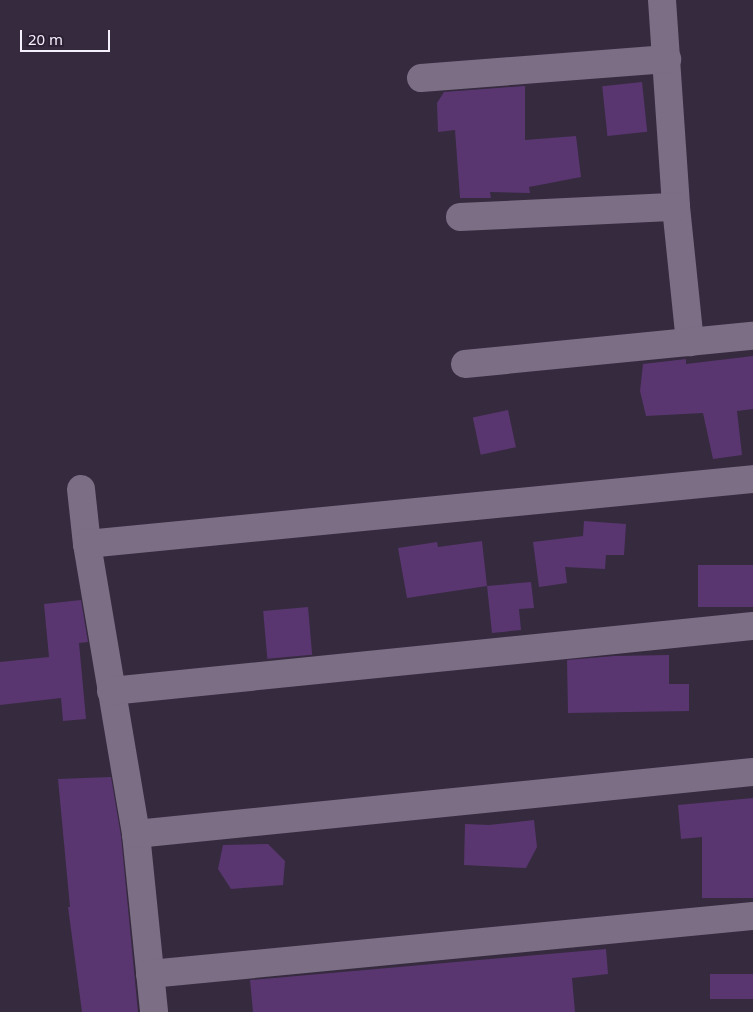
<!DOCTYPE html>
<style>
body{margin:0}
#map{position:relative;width:753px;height:1012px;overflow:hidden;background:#362a3f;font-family:"Noto Sans",sans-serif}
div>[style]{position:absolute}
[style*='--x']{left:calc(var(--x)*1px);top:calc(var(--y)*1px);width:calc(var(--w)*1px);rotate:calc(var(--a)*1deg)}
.building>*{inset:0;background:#59366f;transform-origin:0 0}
.minor>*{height:28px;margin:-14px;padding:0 14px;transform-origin:14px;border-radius:14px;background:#7b6e85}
span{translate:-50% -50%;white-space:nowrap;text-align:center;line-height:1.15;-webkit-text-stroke:4.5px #2c2034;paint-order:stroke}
.scale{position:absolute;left:20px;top:30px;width:90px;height:22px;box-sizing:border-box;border:2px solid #f5eefb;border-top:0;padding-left:6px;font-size:15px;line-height:18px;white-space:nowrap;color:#f5eefb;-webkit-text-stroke:4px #2c2034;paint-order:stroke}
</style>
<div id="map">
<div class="building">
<i style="left:642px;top:82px;width:50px;height:40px;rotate:84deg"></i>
<i style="clip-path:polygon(525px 86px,525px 140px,576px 136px,581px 177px,529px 187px,530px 193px,490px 192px,491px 198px,460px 198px,455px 130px,438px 132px,437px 103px,444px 92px)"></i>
<i style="clip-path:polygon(753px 356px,753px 409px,737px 411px,742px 455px,713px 459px,703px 413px,646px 416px,640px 391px,643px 364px,686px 359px,686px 364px)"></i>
<i style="left:508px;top:410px;width:38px;height:36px;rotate:78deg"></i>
<i style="clip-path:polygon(584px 521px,626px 524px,624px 555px,606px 555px,605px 569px,565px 567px,567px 583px,539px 587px,533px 542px,583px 536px)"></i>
<i style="clip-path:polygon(482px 541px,487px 586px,407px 598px,398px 548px,437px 542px,438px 547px)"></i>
<i style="left:753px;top:565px;width:42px;height:55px;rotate:90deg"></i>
<i style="clip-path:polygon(531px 582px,534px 608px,519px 609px,521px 630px,492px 633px,487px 586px)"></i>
<i style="clip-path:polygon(81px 600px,88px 642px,79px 643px,86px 719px,63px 721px,61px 698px,0 705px,0 662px,49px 657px,44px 604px)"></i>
<i style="left:308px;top:607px;width:48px;height:45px;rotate:85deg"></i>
<i style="clip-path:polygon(669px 655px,669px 684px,689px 684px,689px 711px,568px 713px,567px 660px,614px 656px)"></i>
<i style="clip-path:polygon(111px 777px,121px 836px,138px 1012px,82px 1012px,68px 907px,70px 907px,58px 779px)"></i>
<i style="clip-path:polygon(753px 798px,753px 898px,702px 898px,702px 837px,681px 839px,678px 805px)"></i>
<i style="clip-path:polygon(534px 820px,537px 847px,526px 868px,464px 865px,465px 824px,489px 825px)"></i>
<i style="clip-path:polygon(268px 844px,285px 861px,283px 885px,231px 889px,218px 869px,223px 845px)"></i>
<i style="clip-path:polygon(606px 949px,608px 974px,572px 978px,575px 1012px,253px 1012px,250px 980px)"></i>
<i style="left:753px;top:974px;width:25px;height:43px;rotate:90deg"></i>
</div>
<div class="minor">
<i style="--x:662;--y:0;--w:207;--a:86.1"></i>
<i style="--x:676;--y:207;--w:136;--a:84.1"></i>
<i style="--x:421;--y:78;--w:247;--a:-4.4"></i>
<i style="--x:460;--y:217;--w:216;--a:-2.7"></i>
<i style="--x:465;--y:364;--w:289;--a:-5.6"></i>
<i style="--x:81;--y:489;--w:55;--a:83.8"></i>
<i style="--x:87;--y:544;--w:294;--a:80.4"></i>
<i style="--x:136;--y:834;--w:179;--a:84.2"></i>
<i style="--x:87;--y:544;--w:669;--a:-5.57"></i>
<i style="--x:111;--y:691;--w:645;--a:-5.78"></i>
<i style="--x:136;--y:834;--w:620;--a:-5.74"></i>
<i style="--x:150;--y:974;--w:606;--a:-5.49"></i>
</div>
<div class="scale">20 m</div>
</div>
